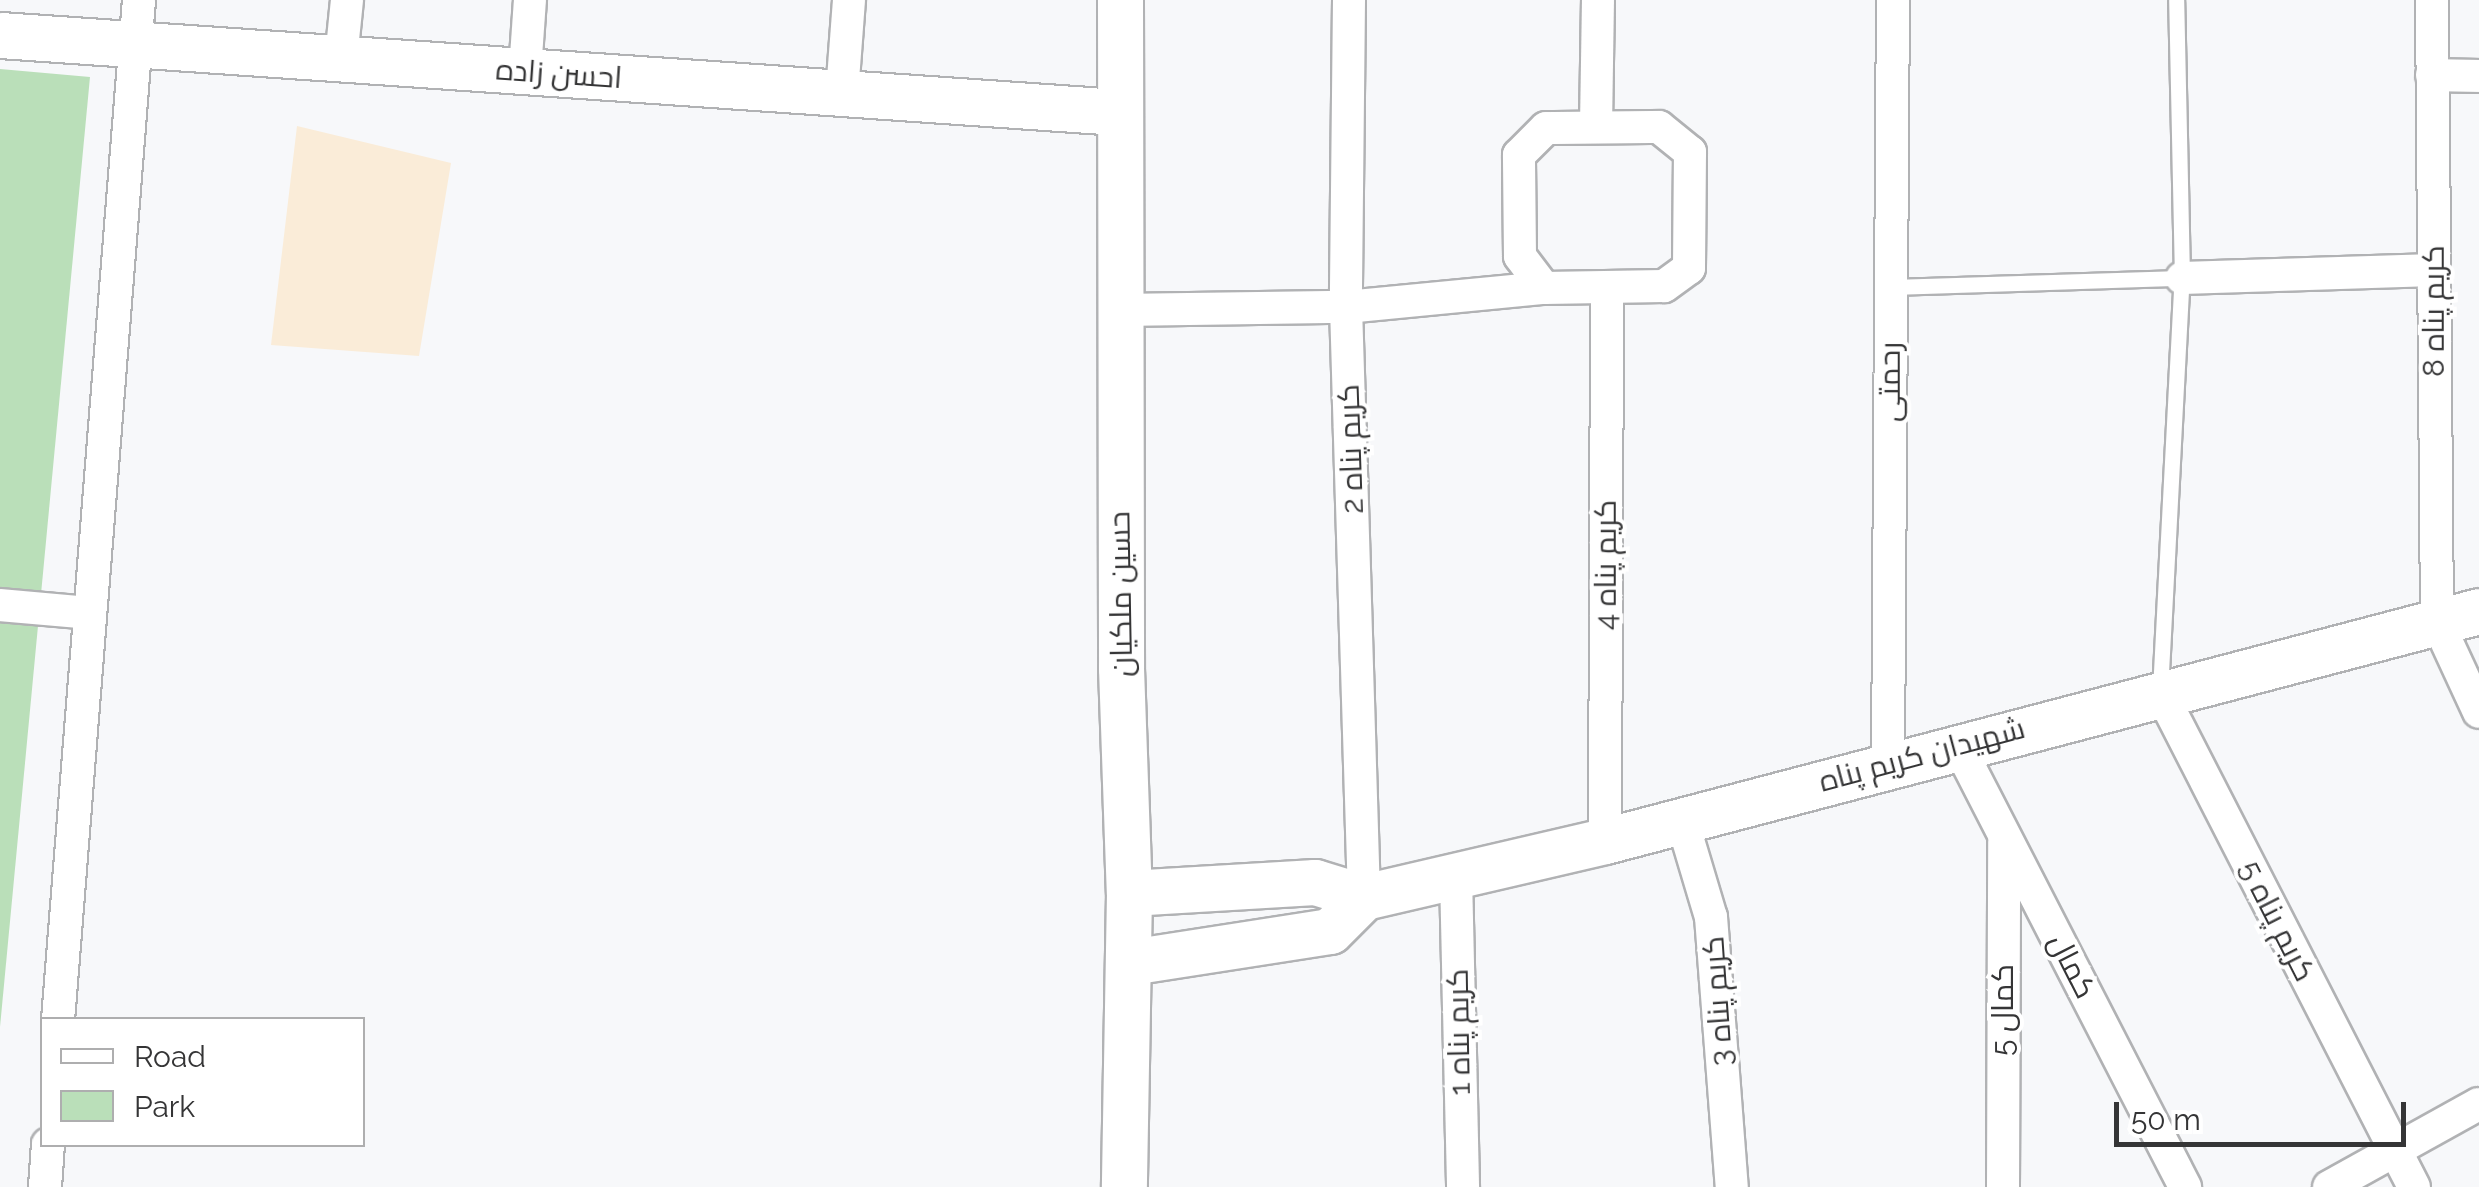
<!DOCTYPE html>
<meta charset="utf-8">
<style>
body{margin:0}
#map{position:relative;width:2479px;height:1187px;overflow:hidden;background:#f7f8fa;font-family:Raleway,Cairo,sans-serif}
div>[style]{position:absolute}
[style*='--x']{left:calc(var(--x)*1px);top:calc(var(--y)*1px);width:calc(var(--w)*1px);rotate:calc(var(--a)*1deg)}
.education>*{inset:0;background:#faecd8}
.green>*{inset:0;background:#badfb9}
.roads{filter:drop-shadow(2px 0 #b1b2b4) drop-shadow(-2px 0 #b1b2b4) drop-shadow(0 2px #b1b2b4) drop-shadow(0 -2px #b1b2b4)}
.lane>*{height:15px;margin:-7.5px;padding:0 7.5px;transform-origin:7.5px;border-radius:7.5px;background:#fff}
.street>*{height:32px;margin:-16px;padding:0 16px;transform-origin:16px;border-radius:16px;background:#fff}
.secondary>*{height:45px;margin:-22.5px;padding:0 22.5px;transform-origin:22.5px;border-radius:22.5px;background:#fff}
span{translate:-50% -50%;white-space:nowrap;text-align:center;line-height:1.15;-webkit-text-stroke:8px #fff;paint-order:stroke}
.street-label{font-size:30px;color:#353536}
.legend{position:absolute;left:40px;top:1017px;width:325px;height:130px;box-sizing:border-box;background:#fff;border:2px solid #aeaeaf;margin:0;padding:12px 18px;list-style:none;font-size:30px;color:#353536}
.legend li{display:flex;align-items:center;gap:20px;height:50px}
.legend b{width:50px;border:2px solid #aeaeaf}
.scale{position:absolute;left:2114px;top:1102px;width:292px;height:45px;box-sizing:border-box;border:5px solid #353536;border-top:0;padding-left:12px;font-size:30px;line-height:35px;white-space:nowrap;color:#353536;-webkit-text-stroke:8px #fff;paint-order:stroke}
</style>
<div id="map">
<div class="education">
<i style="clip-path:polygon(297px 126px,451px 163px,419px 356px,271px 345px)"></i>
</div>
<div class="green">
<i style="clip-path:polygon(0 69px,90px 77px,0 1027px)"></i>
</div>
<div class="roads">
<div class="lane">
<i style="--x:1891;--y:287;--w:291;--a:-1.8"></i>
<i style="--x:2160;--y:691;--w:414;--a:-87"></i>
<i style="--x:2182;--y:278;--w:278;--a:-91.2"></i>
</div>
<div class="street">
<i style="--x:1349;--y:0;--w:307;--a:90.6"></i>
<i style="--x:1346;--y:307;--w:590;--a:88.25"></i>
<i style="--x:2432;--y:0;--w:621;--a:89.54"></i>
<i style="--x:2437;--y:621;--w:100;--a:65.2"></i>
<i style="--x:341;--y:59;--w:59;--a:-84.2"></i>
<i style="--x:525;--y:71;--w:71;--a:-86"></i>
<i style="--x:2432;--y:75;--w:47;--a:1.2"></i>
<i style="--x:842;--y:93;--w:93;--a:-85.7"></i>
<i style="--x:1596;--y:126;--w:126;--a:-89.1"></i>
<i style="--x:1659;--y:127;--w:40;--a:39"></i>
<i style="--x:1690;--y:152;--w:116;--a:90.5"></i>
<i style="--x:1689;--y:268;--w:31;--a:144"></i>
<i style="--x:1664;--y:286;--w:120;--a:179"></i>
<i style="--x:1544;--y:288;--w:40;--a:-127"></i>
<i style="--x:1520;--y:256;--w:101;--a:-90.6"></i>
<i style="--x:1519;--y:155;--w:38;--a:-45"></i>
<i style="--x:1546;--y:128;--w:113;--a:-0.5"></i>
<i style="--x:2182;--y:278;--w:252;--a:-1.8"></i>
<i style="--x:1119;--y:310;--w:227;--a:-0.8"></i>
<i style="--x:1346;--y:307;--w:199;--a:-5.5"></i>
<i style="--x:0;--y:605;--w:90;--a:5.1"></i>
<i style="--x:2160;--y:691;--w:557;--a:62.88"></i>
<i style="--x:1958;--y:745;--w:497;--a:62.8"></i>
<i style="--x:1888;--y:764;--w:764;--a:-89.63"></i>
<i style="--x:1682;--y:820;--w:101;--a:73.4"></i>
<i style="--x:1711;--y:917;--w:271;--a:85.6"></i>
<i style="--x:1605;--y:841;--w:551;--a:-89.79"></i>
<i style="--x:1456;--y:876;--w:311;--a:88.7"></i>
<i style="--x:58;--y:1020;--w:1023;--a:-85.46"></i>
<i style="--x:45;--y:1187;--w:43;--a:-86"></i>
<i style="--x:2003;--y:1187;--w:345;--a:-89.8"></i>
<i style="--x:2329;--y:1187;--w:171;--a:-29"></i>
</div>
<div class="secondary">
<i style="--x:1120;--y:0;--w:668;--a:89.91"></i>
<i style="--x:1121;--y:668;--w:225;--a:88"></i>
<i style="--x:1129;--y:893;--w:294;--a:91"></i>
<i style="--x:0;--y:35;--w:1121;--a:3.94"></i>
<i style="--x:1129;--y:893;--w:186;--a:-3.4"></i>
<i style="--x:1315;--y:882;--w:51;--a:17"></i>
<i style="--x:1364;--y:897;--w:247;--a:-13.1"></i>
<i style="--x:1605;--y:841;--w:904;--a:-14.74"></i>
<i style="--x:1130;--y:962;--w:202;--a:-8.8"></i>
<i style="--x:1330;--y:931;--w:48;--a:-45"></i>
</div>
</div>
<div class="street-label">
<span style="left:559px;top:74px;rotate:4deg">احسن زاده</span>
<span style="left:2434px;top:311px;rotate:-90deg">کریم پناه 8</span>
<span style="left:1890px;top:382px;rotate:-90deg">رحمتی</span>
<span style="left:1351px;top:449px;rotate:-92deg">کریم پناه 2</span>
<span style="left:1606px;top:565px;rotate:-90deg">کریم پناه 4</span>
<span style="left:1121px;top:594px;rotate:-91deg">حسین ملکیان</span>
<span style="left:1922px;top:755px;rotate:-15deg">شهیدان کریم پناه</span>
<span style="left:2277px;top:921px;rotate:63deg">کریم پناه 5</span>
<span style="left:2072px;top:966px;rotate:63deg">کمال</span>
<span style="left:1718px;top:1001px;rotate:-94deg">کریم پناه 3</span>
<span style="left:2003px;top:1010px;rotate:-90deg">کمال 5</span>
<span style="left:1459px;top:1032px;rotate:-91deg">کریم پناه 1</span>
</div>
<ul class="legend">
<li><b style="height:12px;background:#fff"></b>Road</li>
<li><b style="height:28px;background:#badfb9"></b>Park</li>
</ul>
<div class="scale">50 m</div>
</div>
